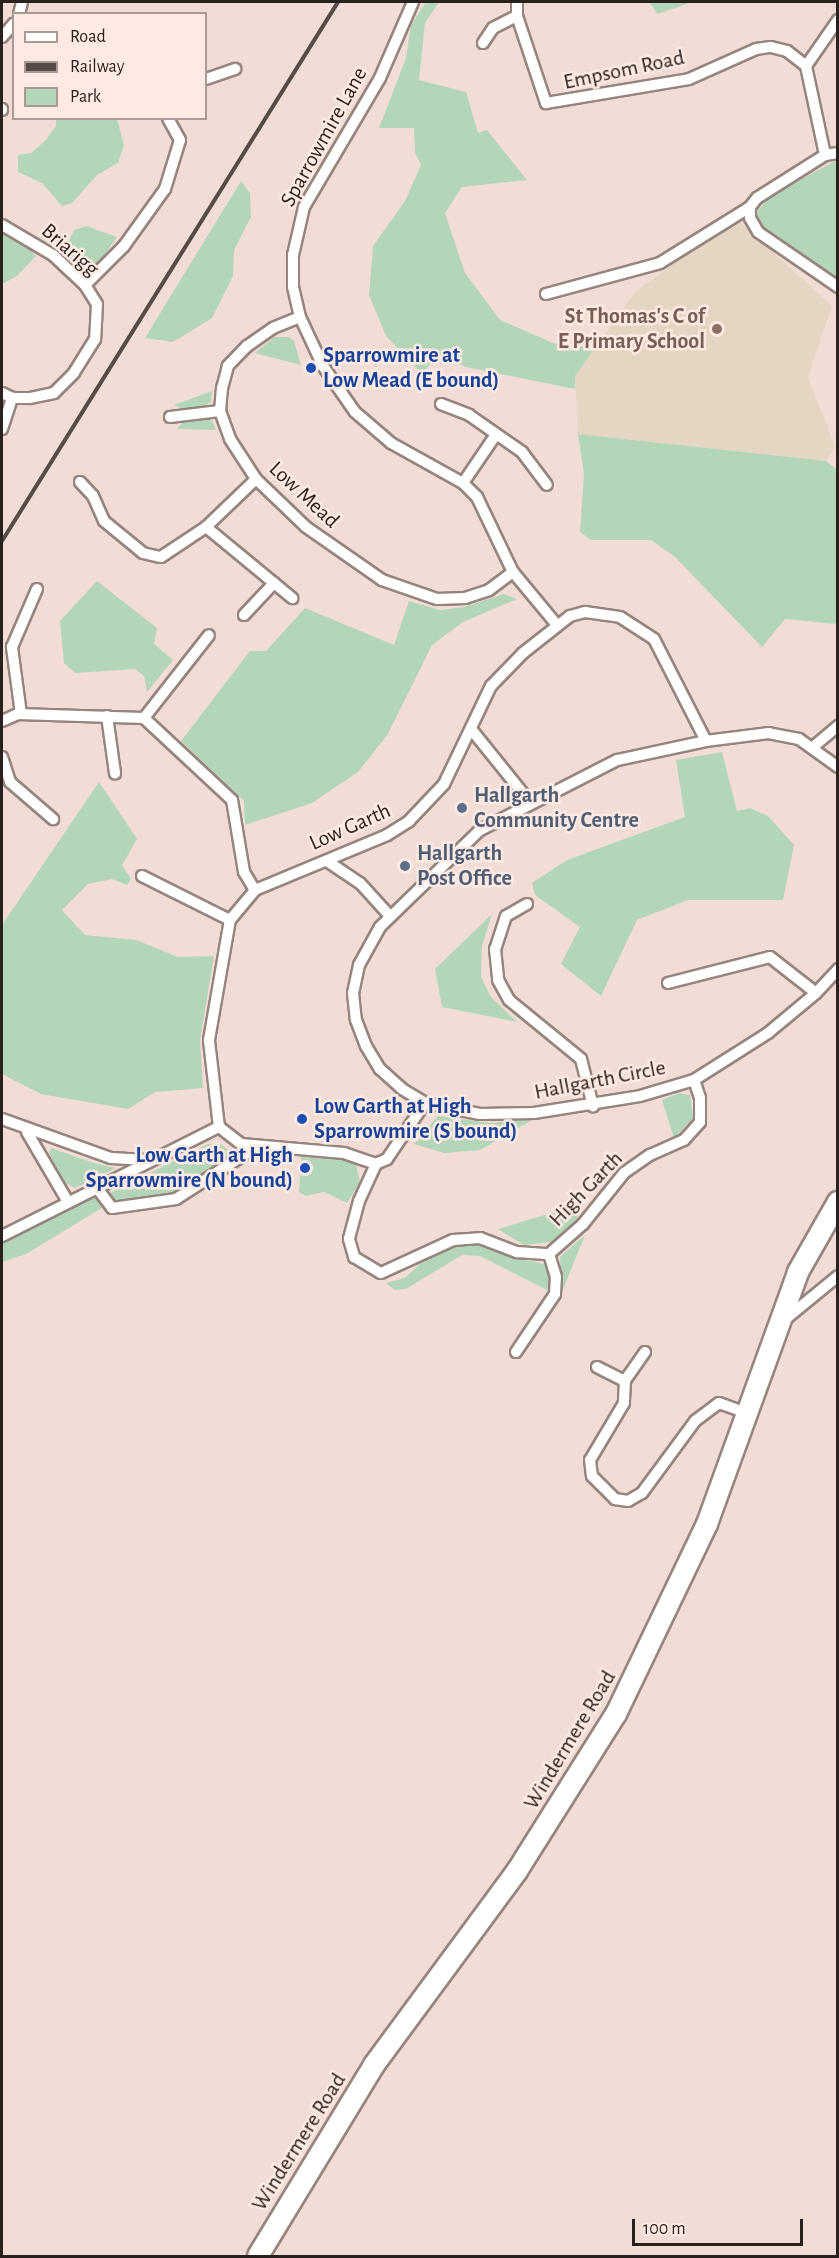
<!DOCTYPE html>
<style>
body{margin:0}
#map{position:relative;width:839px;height:2258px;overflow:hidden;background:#f1ddd6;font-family:"Alegreya Sans",sans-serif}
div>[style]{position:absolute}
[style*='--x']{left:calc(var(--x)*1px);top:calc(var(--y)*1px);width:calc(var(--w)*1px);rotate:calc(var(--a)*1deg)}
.education>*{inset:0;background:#e4d6c3}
.green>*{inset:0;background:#b3d6b9}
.roads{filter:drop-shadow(2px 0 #96857e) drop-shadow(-2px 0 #96857e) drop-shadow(0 2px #96857e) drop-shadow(0 -2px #96857e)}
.street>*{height:10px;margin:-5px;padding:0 5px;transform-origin:5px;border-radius:5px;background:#fff}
.highway>*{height:20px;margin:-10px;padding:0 10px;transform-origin:10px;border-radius:10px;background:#fff}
.rail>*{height:4px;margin:-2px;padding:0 2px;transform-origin:2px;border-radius:2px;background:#554c48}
.dots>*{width:16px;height:16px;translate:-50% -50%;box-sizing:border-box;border:3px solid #feeae3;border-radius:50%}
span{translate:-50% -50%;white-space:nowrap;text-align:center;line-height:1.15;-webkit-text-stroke:5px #feeae3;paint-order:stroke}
.street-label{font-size:22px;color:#28211e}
.education-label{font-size:22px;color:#785e54;font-weight:700}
.right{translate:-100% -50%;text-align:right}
.transit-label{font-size:22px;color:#164399;font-weight:700}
.left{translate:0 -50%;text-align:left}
.service-label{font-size:22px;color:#4e5e75;font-weight:700}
.frame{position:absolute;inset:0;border:3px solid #28211e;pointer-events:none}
.legend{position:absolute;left:12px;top:12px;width:195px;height:108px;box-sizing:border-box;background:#feeae3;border:2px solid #a89a94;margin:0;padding:8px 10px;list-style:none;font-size:18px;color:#28211e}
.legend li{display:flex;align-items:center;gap:12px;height:30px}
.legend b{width:30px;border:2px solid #a89a94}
.scale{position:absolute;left:632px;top:2219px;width:171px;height:27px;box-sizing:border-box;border:3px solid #28211e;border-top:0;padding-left:8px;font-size:18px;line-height:21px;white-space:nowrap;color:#28211e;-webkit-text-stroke:4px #feeae3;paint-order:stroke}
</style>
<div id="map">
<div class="education">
<i style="clip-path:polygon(739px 221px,832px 306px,808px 377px,835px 447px,826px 461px,578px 434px,575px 376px,636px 291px,730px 224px)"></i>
</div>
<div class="green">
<i style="clip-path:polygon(426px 2px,439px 2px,425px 23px,419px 80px,466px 92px,478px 133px,487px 130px,527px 180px,462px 187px,445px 213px,465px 273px,500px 320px,567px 349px,598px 344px,575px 376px,575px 389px,466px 367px,438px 355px,422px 374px,386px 336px,369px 295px,373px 246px,405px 201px,421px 165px,415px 152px,414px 128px,379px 128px,406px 58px,411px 25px)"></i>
<i style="clip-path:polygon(649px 2px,692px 2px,658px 14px)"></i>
<i style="clip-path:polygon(56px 119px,117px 119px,124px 145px,118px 163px,97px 175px,72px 203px,62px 206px,42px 183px,18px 172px,18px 155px,31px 153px,46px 140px,56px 126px)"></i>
<i style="clip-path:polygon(837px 160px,837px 283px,766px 232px,756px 213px,770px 196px)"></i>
<i style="clip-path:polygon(241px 181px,250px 193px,251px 217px,234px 250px,233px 276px,212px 318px,173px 342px,145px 338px)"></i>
<i style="clip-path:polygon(86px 226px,117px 237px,100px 262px,84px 273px,64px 252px,74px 230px)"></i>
<i style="clip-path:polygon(2px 234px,22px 242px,36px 256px,17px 276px,2px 284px)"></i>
<i style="clip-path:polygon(274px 337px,289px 337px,294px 341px,301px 365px,255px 353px)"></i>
<i style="clip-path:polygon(212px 391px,211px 402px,202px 408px,185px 410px,174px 405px)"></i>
<i style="clip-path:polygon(203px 417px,212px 421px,216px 430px,177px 429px,185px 420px)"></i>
<i style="clip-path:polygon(578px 434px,826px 461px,837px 470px,837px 624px,785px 619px,762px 647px,675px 557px,651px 540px,591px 540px,580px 532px,584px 474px)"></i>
<i style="clip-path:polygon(97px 581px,157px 628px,154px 644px,173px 660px,147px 692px,144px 676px,135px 669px,75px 673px,64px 663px,60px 621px)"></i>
<i style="clip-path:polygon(504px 594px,517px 599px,463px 622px,432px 645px,388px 734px,358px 772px,312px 803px,245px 825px,244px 801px,181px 741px,250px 651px,266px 651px,305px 608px,394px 645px,409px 601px,440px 610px,464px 607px)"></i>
<i style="clip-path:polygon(722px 752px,737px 811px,750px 808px,768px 816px,794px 845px,783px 900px,688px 900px,637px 920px,601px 996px,561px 964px,580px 927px,535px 895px,532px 883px,567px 860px,685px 817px,676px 760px)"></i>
<i style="clip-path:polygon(99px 782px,137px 839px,122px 865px,131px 879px,127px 885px,112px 879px,88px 884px,62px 910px,85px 935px,136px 940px,178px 957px,214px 956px,200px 1040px,203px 1088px,155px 1092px,128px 1109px,41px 1094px,2px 1074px,2px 925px)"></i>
<i style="clip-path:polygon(492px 914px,482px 946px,481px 977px,491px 997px,517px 1022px,442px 1007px,435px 969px)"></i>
<i style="clip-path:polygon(679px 1093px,690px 1095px,693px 1118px,674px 1138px,662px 1100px)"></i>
<i style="clip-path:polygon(438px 1116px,490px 1123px,532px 1120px,480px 1150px,444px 1153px,414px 1144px)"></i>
<i style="clip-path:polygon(218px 1143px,236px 1155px,178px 1193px,121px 1205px,113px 1205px,106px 1195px,208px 1144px)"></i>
<i style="clip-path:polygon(51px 1148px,94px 1163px,116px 1168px,75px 1188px,64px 1182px,49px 1153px)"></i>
<i style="clip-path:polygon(301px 1156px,340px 1158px,356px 1164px,360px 1182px,347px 1203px,324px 1192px,306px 1196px,299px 1192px)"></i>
<i style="clip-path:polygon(98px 1195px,105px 1206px,26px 1254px,2px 1262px,2px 1242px)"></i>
<i style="clip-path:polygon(581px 1204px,575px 1224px,551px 1242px,524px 1245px,498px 1229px)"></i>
<i style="clip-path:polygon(585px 1235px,561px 1294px,560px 1257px)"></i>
<i style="clip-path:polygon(458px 1243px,481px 1243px,512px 1257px,544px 1264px,549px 1271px,549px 1291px,480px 1256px,462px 1255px,406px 1289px,395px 1290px,386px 1283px,405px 1278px,422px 1262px)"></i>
</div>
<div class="roads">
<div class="street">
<i style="--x:413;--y:2;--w:83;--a:113.5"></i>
<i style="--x:380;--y:78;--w:150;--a:120.5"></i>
<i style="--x:304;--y:207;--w:49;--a:102.9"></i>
<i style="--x:293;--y:255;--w:32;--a:90"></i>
<i style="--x:293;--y:287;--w:31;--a:77"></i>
<i style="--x:300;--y:317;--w:54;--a:64.9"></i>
<i style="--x:323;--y:366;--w:56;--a:55.2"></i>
<i style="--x:355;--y:412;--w:48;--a:40.7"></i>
<i style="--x:391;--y:443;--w:82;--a:29.1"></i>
<i style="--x:463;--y:483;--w:20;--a:45"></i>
<i style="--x:477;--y:497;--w:83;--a:64.4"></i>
<i style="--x:513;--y:572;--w:69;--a:50.3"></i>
<i style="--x:517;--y:2;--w:14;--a:90"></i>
<i style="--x:517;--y:16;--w:92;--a:71.6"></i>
<i style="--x:546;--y:103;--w:145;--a:-9.5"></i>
<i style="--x:689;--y:79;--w:73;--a:-24.1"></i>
<i style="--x:756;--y:49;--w:15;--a:-8"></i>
<i style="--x:771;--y:47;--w:16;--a:14"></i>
<i style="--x:787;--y:51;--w:24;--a:38"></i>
<i style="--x:806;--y:66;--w:91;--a:77.9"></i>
<i style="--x:19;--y:14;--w:12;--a:-76"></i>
<i style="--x:2;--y:37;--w:18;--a:-49"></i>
<i style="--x:483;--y:43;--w:18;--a:-56"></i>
<i style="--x:493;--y:28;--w:27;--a:-27"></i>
<i style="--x:806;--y:66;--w:56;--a:-55.2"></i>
<i style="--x:206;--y:79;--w:31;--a:-19"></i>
<i style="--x:2;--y:109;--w:1;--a:90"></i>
<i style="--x:838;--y:153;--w:13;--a:171"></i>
<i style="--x:825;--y:155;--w:80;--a:147.7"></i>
<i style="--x:757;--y:198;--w:11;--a:128"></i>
<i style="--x:750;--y:207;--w:11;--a:90"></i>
<i style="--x:750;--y:218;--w:16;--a:60"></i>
<i style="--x:758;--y:232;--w:97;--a:34.5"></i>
<i style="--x:2;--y:225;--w:59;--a:30.5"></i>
<i style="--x:53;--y:255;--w:44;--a:43.2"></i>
<i style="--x:85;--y:285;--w:22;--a:58"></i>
<i style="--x:97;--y:304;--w:35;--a:93"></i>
<i style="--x:95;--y:339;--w:40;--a:122"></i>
<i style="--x:74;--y:373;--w:28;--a:135"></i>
<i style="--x:54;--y:393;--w:25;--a:168"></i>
<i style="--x:30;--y:398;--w:18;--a:180"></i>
<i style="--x:12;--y:398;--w:11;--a:-153"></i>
<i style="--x:85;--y:285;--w:55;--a:-45"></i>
<i style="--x:124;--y:246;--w:70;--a:-54.3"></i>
<i style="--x:165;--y:189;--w:51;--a:-73"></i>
<i style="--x:180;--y:140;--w:25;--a:-119"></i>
<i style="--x:546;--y:294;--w:118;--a:-15.2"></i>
<i style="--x:660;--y:263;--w:106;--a:-31.9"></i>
<i style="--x:300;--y:317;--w:29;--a:158"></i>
<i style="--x:273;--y:328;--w:32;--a:145"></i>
<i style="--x:247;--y:346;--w:28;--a:134"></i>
<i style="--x:228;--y:366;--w:23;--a:105"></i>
<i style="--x:222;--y:388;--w:23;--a:95"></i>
<i style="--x:220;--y:411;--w:30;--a:70"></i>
<i style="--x:230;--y:439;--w:48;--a:57"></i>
<i style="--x:256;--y:479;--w:69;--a:43.8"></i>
<i style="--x:306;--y:527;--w:93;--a:34.9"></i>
<i style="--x:382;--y:580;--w:58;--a:19.1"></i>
<i style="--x:437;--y:599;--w:28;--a:-2"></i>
<i style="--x:465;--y:598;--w:25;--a:-18"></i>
<i style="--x:489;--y:590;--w:30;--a:-37"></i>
<i style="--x:441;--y:404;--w:30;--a:21"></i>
<i style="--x:469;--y:415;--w:65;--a:34.9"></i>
<i style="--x:522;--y:452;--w:41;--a:52.9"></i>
<i style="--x:170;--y:417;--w:50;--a:-6.8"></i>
<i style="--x:2;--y:429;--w:33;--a:-72"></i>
<i style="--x:80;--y:482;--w:19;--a:47"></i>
<i style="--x:93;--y:496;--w:27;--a:66"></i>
<i style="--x:104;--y:521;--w:50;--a:39.4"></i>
<i style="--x:143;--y:553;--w:18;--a:13"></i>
<i style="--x:161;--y:557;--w:54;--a:-33.7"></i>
<i style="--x:206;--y:527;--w:69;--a:-43.8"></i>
<i style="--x:463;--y:483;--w:57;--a:-55.8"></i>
<i style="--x:206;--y:527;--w:112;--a:39.5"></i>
<i style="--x:244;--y:615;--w:44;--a:-46.8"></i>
<i style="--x:21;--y:714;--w:68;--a:-97.7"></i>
<i style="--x:12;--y:647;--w:63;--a:-66.7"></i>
<i style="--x:107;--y:716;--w:58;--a:82"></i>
<i style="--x:144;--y:718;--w:105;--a:-51.9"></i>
<i style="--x:2;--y:721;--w:17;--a:-24"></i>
<i style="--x:18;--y:714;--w:126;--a:1.8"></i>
<i style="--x:144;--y:718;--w:120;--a:43"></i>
<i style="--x:232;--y:800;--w:73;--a:80.5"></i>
<i style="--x:244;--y:872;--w:21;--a:59"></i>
<i style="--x:471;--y:729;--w:94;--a:51.1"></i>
<i style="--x:813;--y:747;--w:33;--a:-40"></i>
<i style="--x:2;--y:757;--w:26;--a:72"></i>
<i style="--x:10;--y:782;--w:57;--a:40.7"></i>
<i style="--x:838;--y:767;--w:48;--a:-144.3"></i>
<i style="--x:799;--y:739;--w:31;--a:-169"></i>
<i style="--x:769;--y:733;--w:64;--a:172.8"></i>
<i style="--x:706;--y:741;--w:91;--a:167.9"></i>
<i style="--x:617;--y:760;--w:154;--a:152.9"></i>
<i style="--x:480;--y:830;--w:139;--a:135.9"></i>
<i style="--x:380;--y:927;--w:43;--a:118.9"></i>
<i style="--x:359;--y:965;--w:29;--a:102"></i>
<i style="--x:353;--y:993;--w:27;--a:84"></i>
<i style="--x:356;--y:1020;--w:28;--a:69"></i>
<i style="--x:366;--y:1046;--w:27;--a:59"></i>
<i style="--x:380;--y:1069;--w:30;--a:42"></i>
<i style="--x:402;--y:1089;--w:27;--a:31"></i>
<i style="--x:425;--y:1103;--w:56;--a:11.3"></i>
<i style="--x:480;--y:1114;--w:54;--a:-1.1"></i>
<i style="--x:534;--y:1113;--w:107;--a:-9.1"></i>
<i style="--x:640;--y:1096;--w:56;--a:-16.5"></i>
<i style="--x:694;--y:1080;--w:88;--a:-32.4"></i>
<i style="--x:768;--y:1033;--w:62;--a:-39.8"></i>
<i style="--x:816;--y:993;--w:33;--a:-47"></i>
<i style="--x:327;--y:861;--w:40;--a:34"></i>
<i style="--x:360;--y:883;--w:45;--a:47.7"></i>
<i style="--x:142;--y:876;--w:98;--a:26.6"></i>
<i style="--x:527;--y:904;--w:24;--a:150"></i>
<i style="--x:506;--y:916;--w:35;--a:108"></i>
<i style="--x:495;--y:949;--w:31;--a:84"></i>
<i style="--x:498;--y:980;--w:23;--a:61"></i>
<i style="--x:509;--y:1000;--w:93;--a:39.3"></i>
<i style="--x:581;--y:1059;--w:49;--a:75.7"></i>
<i style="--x:668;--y:983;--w:105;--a:-14.3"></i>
<i style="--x:770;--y:957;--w:58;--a:38"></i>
<i style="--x:425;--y:1103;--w:68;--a:124.2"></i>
<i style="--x:387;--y:1159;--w:12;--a:156"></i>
<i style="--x:376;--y:1164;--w:41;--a:114.7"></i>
<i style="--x:359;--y:1201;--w:39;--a:105"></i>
<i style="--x:349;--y:1239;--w:19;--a:74"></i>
<i style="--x:354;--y:1257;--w:31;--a:31"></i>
<i style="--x:381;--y:1273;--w:79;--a:-24.6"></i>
<i style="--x:453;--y:1240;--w:27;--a:-4"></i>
<i style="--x:480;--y:1238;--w:40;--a:21"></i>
<i style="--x:517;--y:1252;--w:32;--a:4"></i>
<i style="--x:549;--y:1254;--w:45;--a:-41.4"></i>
<i style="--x:583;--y:1224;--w:65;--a:-51.2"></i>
<i style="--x:624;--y:1173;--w:32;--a:-35"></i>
<i style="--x:650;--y:1155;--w:37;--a:-24"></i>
<i style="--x:684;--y:1140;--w:24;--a:-48"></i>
<i style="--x:700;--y:1122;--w:24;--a:-90"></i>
<i style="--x:700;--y:1098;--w:19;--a:-108"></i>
<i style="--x:2;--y:1119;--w:116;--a:19.7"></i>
<i style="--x:111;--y:1158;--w:36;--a:3"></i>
<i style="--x:27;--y:1132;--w:81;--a:59.6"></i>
<i style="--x:376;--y:1164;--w:34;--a:-161"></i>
<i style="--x:344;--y:1153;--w:103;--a:-175"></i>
<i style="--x:241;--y:1144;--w:28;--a:-142"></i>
<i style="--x:219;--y:1127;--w:88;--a:-96.6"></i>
<i style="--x:209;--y:1040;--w:122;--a:-80.1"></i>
<i style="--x:230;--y:920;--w:39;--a:-50"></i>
<i style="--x:255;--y:890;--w:143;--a:-22.6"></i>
<i style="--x:387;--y:835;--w:26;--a:-32"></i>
<i style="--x:409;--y:821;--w:51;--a:-46.6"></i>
<i style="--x:444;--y:784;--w:109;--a:-64.4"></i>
<i style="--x:491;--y:686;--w:46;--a:-45.9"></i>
<i style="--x:523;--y:653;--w:60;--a:-38.2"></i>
<i style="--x:570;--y:616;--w:16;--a:-15"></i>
<i style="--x:585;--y:612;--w:35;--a:8"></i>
<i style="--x:620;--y:617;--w:40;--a:32.9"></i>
<i style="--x:654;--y:639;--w:114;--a:63"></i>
<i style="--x:97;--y:1188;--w:25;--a:53"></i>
<i style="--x:112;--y:1208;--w:65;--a:-8"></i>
<i style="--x:176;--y:1199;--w:95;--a:-33"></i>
<i style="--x:2;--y:1236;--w:243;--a:-26.7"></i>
<i style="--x:782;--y:1322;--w:72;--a:-39.4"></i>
<i style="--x:516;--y:1352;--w:70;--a:-56.1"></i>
<i style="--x:555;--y:1294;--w:17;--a:-87"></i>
<i style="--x:556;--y:1277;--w:24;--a:-107"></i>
<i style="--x:645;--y:1352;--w:35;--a:125"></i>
<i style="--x:625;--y:1381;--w:22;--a:93"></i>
<i style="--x:624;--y:1403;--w:66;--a:120.8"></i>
<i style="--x:590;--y:1460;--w:16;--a:83"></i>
<i style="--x:592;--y:1476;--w:33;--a:45"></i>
<i style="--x:615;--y:1499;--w:13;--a:9"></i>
<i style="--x:628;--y:1501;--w:16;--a:-30"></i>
<i style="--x:642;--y:1493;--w:89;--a:-53.6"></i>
<i style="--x:695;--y:1421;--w:30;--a:-37"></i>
<i style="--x:719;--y:1403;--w:29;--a:20"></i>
<i style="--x:597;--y:1367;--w:31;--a:27"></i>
</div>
<div class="highway">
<i style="--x:258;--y:2256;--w:223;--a:-58.7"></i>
<i style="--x:374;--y:2065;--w:241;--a:-53.6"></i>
<i style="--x:517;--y:1871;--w:186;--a:-57.8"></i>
<i style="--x:616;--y:1714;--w:211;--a:-64.4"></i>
<i style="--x:707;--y:1524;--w:268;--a:-70.1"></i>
<i style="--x:798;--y:1272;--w:81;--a:-60.3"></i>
</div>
</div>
<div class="rail">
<i style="--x:2;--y:541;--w:635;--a:-58.06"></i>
</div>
<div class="dots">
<i style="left:717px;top:329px;background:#8d6e63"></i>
<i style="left:311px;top:368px;background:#1a4fb4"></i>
<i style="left:462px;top:808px;background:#5c6f8a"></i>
<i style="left:405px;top:866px;background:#5c6f8a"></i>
<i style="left:302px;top:1119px;background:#1a4fb4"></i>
<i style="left:305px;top:1168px;background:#1a4fb4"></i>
</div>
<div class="street-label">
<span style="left:624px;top:70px;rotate:-12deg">Empsom Road</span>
<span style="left:324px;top:137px;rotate:-61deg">Sparrowmire Lane</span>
<span style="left:70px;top:250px;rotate:41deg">Briarigg</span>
<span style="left:304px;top:495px;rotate:43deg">Low Mead</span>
<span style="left:350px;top:827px;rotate:-24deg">Low Garth</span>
<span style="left:600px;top:1080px;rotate:-11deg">Hallgarth Circle</span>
<span style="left:586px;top:1189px;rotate:-46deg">High Garth</span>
<span style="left:570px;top:1740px;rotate:-59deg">Windermere Road</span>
<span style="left:299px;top:2142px;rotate:-58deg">Windermere Road</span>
</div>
<div class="education-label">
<span class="right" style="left:705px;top:329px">St Thomas's C of<br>E Primary School</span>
</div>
<div class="transit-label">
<span class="left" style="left:323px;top:368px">Sparrowmire at<br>Low Mead (E bound)</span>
<span class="left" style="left:314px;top:1119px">Low Garth at High<br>Sparrowmire (S bound)</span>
<span class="right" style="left:293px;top:1168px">Low Garth at High<br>Sparrowmire (N bound)</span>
</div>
<div class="service-label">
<span class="left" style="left:474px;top:808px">Hallgarth<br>Community Centre</span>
<span class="left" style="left:417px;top:866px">Hallgarth<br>Post Office</span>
</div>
<div class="frame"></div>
<ul class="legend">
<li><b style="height:8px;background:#fff"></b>Road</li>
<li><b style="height:8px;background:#554c48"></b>Railway</li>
<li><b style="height:16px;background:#b3d6b9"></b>Park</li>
</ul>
<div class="scale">100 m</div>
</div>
